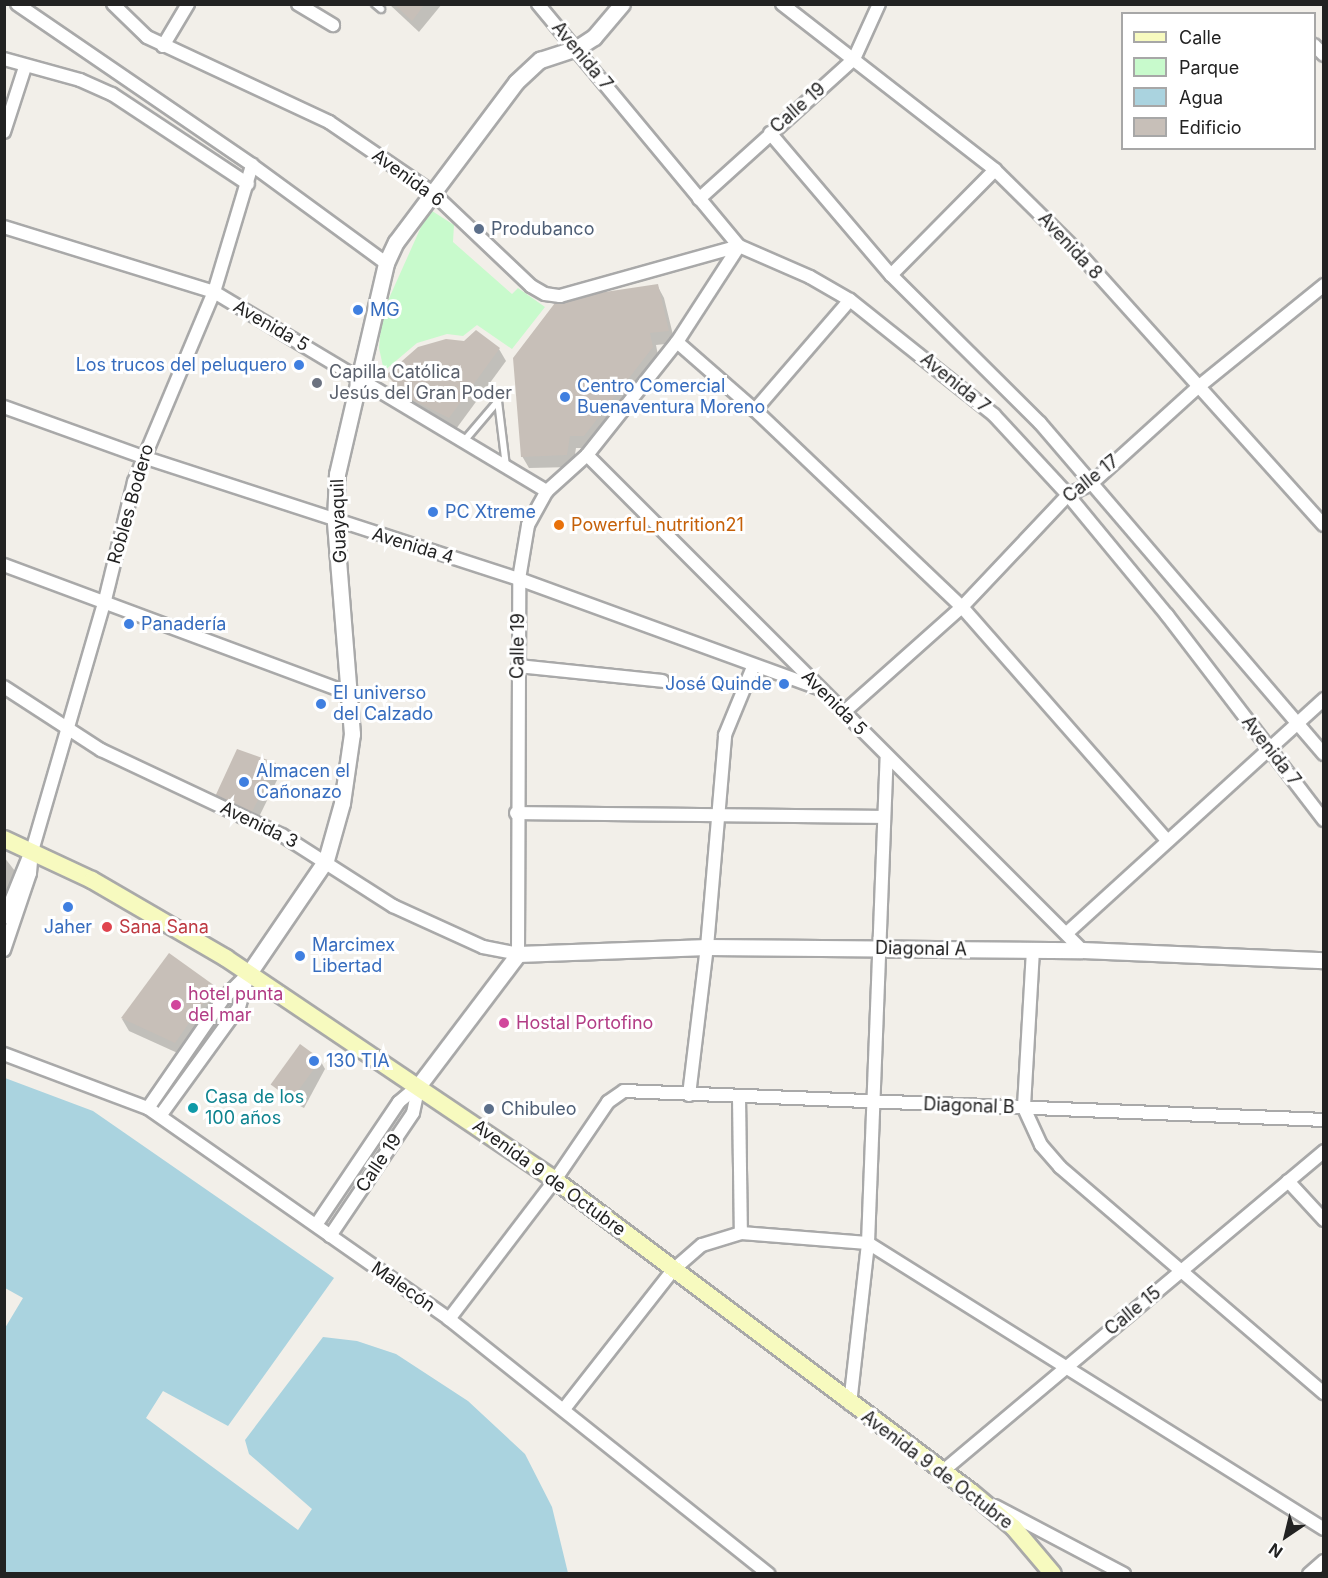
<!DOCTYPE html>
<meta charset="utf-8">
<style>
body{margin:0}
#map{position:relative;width:1328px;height:1578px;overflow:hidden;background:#f2efe9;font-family:Inter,sans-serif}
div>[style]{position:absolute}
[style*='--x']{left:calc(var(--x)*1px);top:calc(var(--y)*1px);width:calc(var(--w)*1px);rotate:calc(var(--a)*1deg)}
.park>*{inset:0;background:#c8facc}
.water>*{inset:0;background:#aad3df}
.shadow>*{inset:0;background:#0003}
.building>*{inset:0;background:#c7bfb8;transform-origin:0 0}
.roads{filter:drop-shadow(2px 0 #a9a9a9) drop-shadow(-2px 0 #a9a9a9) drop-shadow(0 2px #a9a9a9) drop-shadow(0 -2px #a9a9a9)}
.service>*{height:6px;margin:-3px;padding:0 3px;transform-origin:3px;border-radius:3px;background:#fff}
.minor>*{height:12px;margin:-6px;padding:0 6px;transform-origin:6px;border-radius:6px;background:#fff}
.tertiary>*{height:15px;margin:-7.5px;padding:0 7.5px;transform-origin:7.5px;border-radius:7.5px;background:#fff}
.secondary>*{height:16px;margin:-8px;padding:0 8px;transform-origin:8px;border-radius:8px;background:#f7fabf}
.dots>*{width:16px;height:16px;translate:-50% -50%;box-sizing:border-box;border:3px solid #fff;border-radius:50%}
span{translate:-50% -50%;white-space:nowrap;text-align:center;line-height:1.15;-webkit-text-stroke:6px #fff;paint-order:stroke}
.street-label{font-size:18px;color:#222}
.service-label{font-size:18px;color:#4e5e75}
.left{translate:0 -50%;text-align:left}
.shop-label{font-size:18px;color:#366cbe}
.right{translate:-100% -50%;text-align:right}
.worship-label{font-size:18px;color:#5b616d}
.food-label{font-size:18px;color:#c56008}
.health-label{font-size:18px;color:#be3a42}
.hotel-label{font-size:18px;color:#b23c85}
.culture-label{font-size:18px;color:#0d838f}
.frame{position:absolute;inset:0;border:6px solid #222;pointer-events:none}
.legend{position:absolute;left:1121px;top:12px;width:195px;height:138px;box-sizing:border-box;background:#fff;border:2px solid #a7a7a7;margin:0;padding:8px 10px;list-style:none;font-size:18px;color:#222}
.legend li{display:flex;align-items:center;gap:12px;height:30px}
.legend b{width:30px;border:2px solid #a7a7a7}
.north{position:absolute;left:1256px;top:1506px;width:60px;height:60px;-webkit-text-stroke:4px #fff;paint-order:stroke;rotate:215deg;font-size:16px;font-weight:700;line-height:24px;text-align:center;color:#222}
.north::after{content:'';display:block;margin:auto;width:21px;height:27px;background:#222;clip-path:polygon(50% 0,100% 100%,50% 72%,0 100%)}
</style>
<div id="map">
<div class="park">
<i style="clip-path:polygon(429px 209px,454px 225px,453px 242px,512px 294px,518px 288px,545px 307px,512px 349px,477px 325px,463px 336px,447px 334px,417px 343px,384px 371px,379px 348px,382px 314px)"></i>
</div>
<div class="water">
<i style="clip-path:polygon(5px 1078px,93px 1111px,334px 1278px,228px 1426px,163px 1391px,146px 1418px,298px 1530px,312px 1509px,249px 1454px,245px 1440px,323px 1337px,357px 1341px,396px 1354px,468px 1401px,525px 1454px,552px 1507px,568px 1573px,5px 1573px,5px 1328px,23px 1298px,5px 1288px)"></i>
</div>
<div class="shadow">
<i style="clip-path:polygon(389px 4px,442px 4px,419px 32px)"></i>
<i style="clip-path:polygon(657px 285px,664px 298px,675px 343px,656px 345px,659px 360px,591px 448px,576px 448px,573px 467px,529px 468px,522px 456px)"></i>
<i style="clip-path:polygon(499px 349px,506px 361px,456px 429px,419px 411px,388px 376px)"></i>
<i style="clip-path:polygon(275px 765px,280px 774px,256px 823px,219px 810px)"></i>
<i style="clip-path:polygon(4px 857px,15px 871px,4px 900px)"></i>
<i style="clip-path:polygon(214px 987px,221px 1000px,182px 1055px,129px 1031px,122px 1019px)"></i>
<i style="clip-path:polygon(320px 1060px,325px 1069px,304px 1108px,283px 1097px,277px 1088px)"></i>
</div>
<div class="building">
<i style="clip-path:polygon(394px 4px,425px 4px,412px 21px)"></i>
<i style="clip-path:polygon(658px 284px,669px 331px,650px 333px,653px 347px,584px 436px,570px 436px,567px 455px,521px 457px,513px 358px,558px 299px)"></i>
<i style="clip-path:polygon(476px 330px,500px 348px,449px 418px,411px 399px,386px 375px,418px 347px,446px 339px,464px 341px)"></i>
<i style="clip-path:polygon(237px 749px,276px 763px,251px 814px,213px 801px)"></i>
<i style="clip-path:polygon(169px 953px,215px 986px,175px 1043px,121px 1018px)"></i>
<i style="left:300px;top:1044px;width:26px;height:50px;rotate:36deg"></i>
</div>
<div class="roads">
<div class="service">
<i style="--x:375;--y:4;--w:8;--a:40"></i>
<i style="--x:464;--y:441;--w:52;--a:-49.6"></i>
<i style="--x:498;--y:401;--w:65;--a:83"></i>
</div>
<div class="minor">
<i style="--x:17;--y:4;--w:285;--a:34.4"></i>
<i style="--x:252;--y:165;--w:166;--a:36.2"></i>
<i style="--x:113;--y:4;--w:47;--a:44.1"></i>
<i style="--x:147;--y:37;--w:201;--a:25"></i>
<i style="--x:329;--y:122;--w:126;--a:34.3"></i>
<i style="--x:433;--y:193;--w:135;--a:43.5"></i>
<i style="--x:531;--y:286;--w:16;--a:30"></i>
<i style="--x:545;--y:294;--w:15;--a:8"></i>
<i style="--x:560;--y:296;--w:186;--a:-15.6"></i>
<i style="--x:298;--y:4;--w:41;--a:31"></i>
<i style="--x:538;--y:4;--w:315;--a:50.3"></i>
<i style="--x:739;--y:246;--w:77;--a:23.6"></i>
<i style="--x:810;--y:277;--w:46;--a:29.9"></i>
<i style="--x:850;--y:300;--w:184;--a:38.6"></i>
<i style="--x:994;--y:415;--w:109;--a:47.2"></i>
<i style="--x:1068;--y:495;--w:156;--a:50.5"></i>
<i style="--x:1167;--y:615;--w:258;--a:52.6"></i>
<i style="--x:782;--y:4;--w:270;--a:37.9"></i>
<i style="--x:995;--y:170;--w:114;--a:44.6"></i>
<i style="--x:1076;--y:250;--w:370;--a:48"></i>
<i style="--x:1314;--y:45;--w:14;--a:45"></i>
<i style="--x:163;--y:46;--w:49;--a:-59.2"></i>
<i style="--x:4;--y:59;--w:79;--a:15.4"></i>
<i style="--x:80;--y:80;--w:35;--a:24"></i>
<i style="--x:112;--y:94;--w:163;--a:33.5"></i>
<i style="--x:4;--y:132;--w:68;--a:-72.1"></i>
<i style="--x:770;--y:133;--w:187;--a:49.6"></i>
<i style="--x:891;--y:275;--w:210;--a:44.8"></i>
<i style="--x:1040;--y:423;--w:436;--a:49.4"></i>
<i style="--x:699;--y:199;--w:209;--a:-42.1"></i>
<i style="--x:854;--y:59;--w:60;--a:-65.6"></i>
<i style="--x:4;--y:227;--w:220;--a:17.2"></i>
<i style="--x:214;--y:292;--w:388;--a:30.9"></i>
<i style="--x:891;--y:275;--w:148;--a:-45.3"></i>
<i style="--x:677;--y:342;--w:103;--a:41.1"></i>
<i style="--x:755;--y:410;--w:286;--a:43.6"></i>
<i style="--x:962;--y:607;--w:310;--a:48.7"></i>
<i style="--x:4;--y:407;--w:148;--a:19.8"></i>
<i style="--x:143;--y:457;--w:395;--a:18"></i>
<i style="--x:519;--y:579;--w:321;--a:20"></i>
<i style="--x:755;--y:410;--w:145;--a:-49.2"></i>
<i style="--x:587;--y:455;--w:700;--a:45"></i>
<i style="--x:4;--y:565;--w:368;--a:20.4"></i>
<i style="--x:518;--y:666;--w:145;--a:5.9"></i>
<i style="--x:4;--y:687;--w:116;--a:33"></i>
<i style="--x:101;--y:750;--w:200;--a:25.2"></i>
<i style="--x:282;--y:835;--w:132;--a:32.6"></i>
<i style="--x:393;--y:906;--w:99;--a:24.5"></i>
<i style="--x:483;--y:947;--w:36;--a:11"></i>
<i style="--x:518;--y:954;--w:375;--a:-89.8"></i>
<i style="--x:519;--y:579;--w:55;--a:-80.5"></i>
<i style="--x:528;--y:525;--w:39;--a:-61"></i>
<i style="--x:547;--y:491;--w:54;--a:-42"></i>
<i style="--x:587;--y:455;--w:144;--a:-51.5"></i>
<i style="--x:677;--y:342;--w:114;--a:-57.1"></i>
<i style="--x:844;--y:712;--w:158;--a:-41.7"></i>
<i style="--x:962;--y:607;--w:154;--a:-46.6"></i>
<i style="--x:1068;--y:495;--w:25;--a:-26"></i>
<i style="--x:1091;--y:484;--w:143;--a:-42.2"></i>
<i style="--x:1197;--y:388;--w:164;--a:-39"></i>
<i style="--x:516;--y:813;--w:368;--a:0.6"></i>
<i style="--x:4;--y:918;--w:69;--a:-67.9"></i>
<i style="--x:1067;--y:933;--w:348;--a:-42.3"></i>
<i style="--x:4;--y:950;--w:81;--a:-71.3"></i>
<i style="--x:30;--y:873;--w:22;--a:-85"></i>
<i style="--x:32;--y:851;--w:261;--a:-73.8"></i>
<i style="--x:105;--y:600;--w:122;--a:-76.2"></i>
<i style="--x:134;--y:482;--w:206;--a:-67.2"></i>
<i style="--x:214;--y:292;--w:133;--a:-73.3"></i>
<i style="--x:1033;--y:950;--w:158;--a:93.3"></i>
<i style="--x:1024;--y:1108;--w:41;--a:65.3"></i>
<i style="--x:1041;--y:1145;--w:29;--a:49"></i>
<i style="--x:1060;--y:1167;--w:348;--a:40.6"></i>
<i style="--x:4;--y:1054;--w:154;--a:20.6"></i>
<i style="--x:148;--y:1108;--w:368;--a:35"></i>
<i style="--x:449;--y:1319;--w:409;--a:38.6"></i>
<i style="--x:689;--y:1095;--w:149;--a:-83.1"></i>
<i style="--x:707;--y:947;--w:213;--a:-85.1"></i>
<i style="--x:725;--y:735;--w:74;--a:-67.6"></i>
<i style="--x:739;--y:1097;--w:136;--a:89.2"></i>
<i style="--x:148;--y:1108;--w:134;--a:-55.4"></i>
<i style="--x:224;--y:998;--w:34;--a:-45"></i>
<i style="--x:160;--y:1116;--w:135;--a:-54.1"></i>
<i style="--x:239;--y:1007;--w:35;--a:-74"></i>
<i style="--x:1288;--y:1181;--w:53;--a:47.3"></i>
<i style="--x:316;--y:1225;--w:148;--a:-56"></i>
<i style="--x:399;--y:1102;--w:26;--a:-40"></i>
<i style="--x:330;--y:1236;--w:148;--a:-56"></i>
<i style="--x:413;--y:1113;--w:29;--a:-78"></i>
<i style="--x:449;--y:1319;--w:175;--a:-52.7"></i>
<i style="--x:555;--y:1180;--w:94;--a:-55.8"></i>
<i style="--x:608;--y:1102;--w:19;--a:-35"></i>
<i style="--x:624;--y:1091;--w:701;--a:2.37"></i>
<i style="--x:850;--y:1404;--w:162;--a:-83.6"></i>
<i style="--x:868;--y:1243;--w:485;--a:-87.8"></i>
<i style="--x:564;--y:1409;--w:177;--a:-51.9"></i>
<i style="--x:673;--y:1270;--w:38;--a:-41"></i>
<i style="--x:702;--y:1245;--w:41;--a:-17.1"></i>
<i style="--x:741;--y:1233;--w:127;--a:4.5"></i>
<i style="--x:868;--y:1243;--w:538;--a:32.1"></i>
<i style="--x:943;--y:1471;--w:498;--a:-40"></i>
<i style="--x:995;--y:1506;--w:146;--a:27.8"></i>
<i style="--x:1309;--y:1574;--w:20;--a:-41"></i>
</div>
<div class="tertiary">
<i style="--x:249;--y:973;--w:137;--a:-55.7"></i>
<i style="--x:326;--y:860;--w:59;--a:-74.3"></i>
<i style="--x:342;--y:803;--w:70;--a:-81.8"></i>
<i style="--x:352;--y:734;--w:214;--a:-94.6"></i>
<i style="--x:335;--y:521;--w:47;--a:-87.6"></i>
<i style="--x:337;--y:474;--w:217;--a:-76.9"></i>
<i style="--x:386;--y:263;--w:23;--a:-65"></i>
<i style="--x:396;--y:242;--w:200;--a:-53.1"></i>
<i style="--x:516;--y:82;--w:33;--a:-43"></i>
<i style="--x:540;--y:60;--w:39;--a:-18"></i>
<i style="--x:577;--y:48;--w:20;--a:-33"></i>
<i style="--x:594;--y:37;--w:43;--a:-49.7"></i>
<i style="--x:419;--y:1085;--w:164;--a:-52.9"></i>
<i style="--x:518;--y:954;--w:189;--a:-2.1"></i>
<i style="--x:707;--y:947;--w:375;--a:0.5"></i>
<i style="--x:1082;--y:950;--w:242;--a:2.4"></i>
</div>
<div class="secondary">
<i style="--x:4;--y:839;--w:97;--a:25"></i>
<i style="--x:92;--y:880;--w:155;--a:30.2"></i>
<i style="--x:226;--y:958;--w:397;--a:34"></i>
<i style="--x:555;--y:1180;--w:520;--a:36.87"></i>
<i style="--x:971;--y:1492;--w:56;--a:39.9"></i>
<i style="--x:1014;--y:1528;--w:60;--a:49.7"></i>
</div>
</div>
<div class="dots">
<i style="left:479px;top:229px;background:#5c6f8a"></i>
<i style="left:358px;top:310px;background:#3f7fe0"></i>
<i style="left:299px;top:365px;background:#3f7fe0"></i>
<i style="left:317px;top:383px;background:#6b7280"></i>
<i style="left:565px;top:397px;background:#3f7fe0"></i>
<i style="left:433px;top:512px;background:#3f7fe0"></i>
<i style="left:559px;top:525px;background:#e8710a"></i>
<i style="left:129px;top:624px;background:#3f7fe0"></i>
<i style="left:784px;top:684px;background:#3f7fe0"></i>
<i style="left:321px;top:704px;background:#3f7fe0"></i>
<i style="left:244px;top:782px;background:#3f7fe0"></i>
<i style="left:68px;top:907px;background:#3f7fe0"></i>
<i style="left:107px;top:927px;background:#e0444e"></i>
<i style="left:300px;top:956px;background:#3f7fe0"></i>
<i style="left:176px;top:1005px;background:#d1479c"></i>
<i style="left:504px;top:1023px;background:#d1479c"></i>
<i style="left:314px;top:1061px;background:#3f7fe0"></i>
<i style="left:193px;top:1108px;background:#0f9aa8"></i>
<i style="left:489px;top:1109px;background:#5c6f8a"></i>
</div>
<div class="street-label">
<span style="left:582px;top:56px;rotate:50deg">Avenida 7</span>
<span style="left:798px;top:108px;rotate:-41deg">Calle 19</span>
<span style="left:408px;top:178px;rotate:36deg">Avenida 6</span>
<span style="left:1070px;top:246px;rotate:47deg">Avenida 8</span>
<span style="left:271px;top:326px;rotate:30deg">Avenida 5</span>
<span style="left:955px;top:383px;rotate:39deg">Avenida 7</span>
<span style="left:1091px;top:479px;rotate:-38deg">Calle 17</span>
<span style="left:131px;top:504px;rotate:-74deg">Robles Bodero</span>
<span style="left:339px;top:521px;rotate:-92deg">Guayaquil</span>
<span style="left:413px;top:546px;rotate:17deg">Avenida 4</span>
<span style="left:518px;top:646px;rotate:-89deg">Calle 19</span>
<span style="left:834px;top:703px;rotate:45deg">Avenida 5</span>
<span style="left:1271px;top:751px;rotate:52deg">Avenida 7</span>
<span style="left:259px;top:825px;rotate:26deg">Avenida 3</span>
<span style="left:921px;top:949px;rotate:1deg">Diagonal A</span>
<span style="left:969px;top:1106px;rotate:2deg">Diagonal B</span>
<span style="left:379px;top:1163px;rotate:-56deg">Calle 19</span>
<span style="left:549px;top:1178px;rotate:36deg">Avenida 9 de Octubre</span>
<span style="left:403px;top:1287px;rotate:35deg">Malecón</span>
<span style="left:1133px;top:1311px;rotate:-39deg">Calle 15</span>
<span style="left:937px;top:1470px;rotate:37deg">Avenida 9 de Octubre</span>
</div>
<div class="service-label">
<span class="left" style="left:491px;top:229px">Produbanco</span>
<span class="left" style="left:501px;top:1109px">Chibuleo</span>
</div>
<div class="shop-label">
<span class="left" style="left:370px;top:310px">MG</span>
<span class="right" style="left:287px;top:365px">Los trucos del peluquero</span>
<span class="left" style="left:577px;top:397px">Centro Comercial<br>Buenaventura Moreno</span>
<span class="left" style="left:445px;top:512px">PC Xtreme</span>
<span class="left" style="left:141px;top:624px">Panadería</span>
<span class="right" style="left:772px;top:684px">José Quinde</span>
<span class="left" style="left:333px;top:704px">El universo<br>del Calzado</span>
<span class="left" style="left:256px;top:782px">Almacen el<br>Cañonazo</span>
<span style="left:68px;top:927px">Jaher</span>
<span class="left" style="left:312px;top:956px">Marcimex<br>Libertad</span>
<span class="left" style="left:326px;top:1061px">130 TIA</span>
</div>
<div class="worship-label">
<span class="left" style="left:329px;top:383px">Capilla Católica<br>Jesús del Gran Poder</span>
</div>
<div class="food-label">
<span class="left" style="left:571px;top:525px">Powerful_nutrition21</span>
</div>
<div class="health-label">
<span class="left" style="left:119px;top:927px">Sana Sana</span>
</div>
<div class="hotel-label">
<span class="left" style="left:188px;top:1005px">hotel punta<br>del mar</span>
<span class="left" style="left:516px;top:1023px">Hostal Portofino</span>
</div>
<div class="culture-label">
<span class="left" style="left:205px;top:1108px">Casa de los<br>100 años</span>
</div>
<div class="frame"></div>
<ul class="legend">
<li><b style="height:8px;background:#f7fabf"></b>Calle</li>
<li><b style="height:16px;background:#c8facc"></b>Parque</li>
<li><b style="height:16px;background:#aad3df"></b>Agua</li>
<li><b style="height:16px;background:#c7bfb8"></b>Edificio</li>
</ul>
<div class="north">N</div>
</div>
